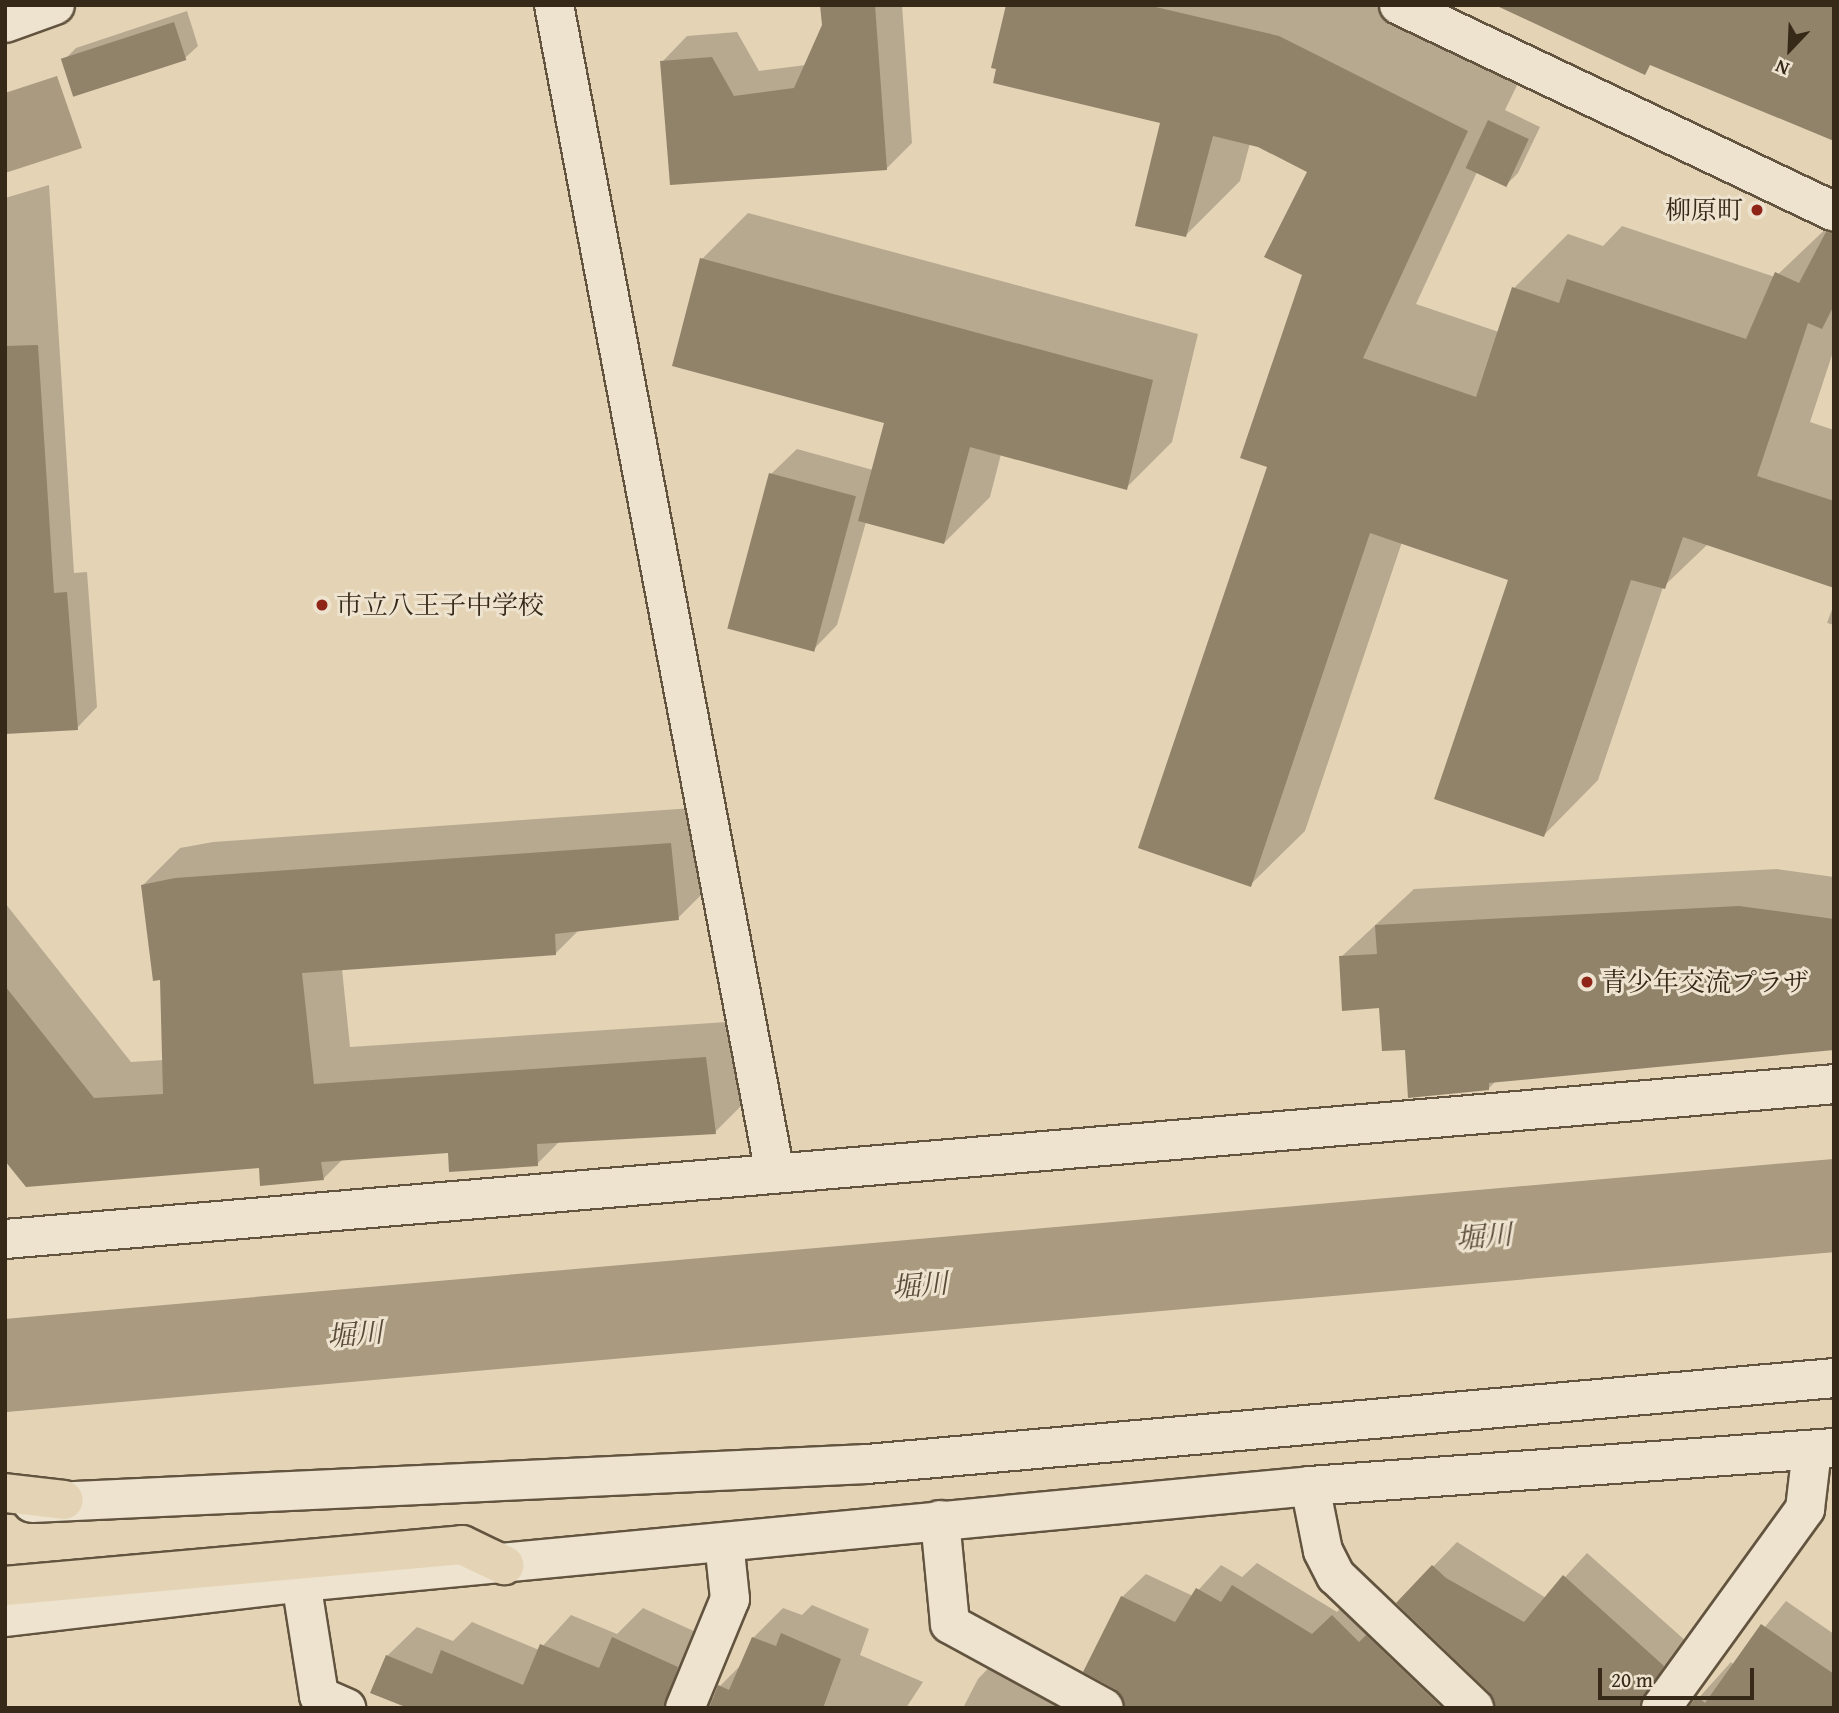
<!DOCTYPE html>
<meta charset="utf-8">
<style>
body{margin:0}
#map{position:relative;width:1839px;height:1713px;overflow:hidden;background:#e4d4b5;font-family:"Gentium Book Plus","Noto Serif JP",serif}
div>[style]{position:absolute}
[style*='--x']{left:calc(var(--x)*1px);top:calc(var(--y)*1px);width:calc(var(--w)*1px);rotate:calc(var(--a)*1deg)}
.water>*{inset:0;background:#a99a80}
.shadow>*{inset:0;background:#0003}
.river>*{height:93px;margin:-46.5px;padding:0 46.5px;transform-origin:46.5px;border-radius:46.5px;background:#a99a80}
.building>*{inset:0;background:#91826a;transform-origin:0 0}
.roads{filter:drop-shadow(2px 0 #62543f) drop-shadow(-2px 0 #62543f) drop-shadow(0 2px #62543f) drop-shadow(0 -2px #62543f)}
.minor>*{height:38px;margin:-19px;padding:0 19px;transform-origin:19px;border-radius:19px;background:#ede3cf}
.tertiary>*{height:38px;margin:-19px;padding:0 19px;transform-origin:19px;border-radius:19px;background:#ede3cf}
.motorway>*{height:38px;margin:-19px;padding:0 19px;transform-origin:19px;border-radius:19px;background:#e4d4b5}
.dots>*{width:19px;height:19px;translate:-50% -50%;box-sizing:border-box;border:4px solid #ede3cf;border-radius:50%}
span{translate:-50% -50%;white-space:nowrap;text-align:center;line-height:1.15;-webkit-text-stroke:6px #ede3cf;paint-order:stroke}
.poi-label{font-size:26px;color:#372918}
.right{translate:-100% -50%;text-align:right}
.left{translate:0 -50%;text-align:left}
.water-label{font-size:28px;color:#594b37;font-style:italic}
.frame{position:absolute;inset:0;border:7px solid #372918;pointer-events:none}
.north{position:absolute;left:1755px;top:14px;width:70px;height:70px;-webkit-text-stroke:5px #ede3cf;paint-order:stroke;rotate:203deg;font-size:19px;font-weight:700;line-height:28px;text-align:center;color:#372918}
.north::after{content:'';display:block;margin:auto;width:24px;height:32px;background:#372918;clip-path:polygon(50% 0,100% 100%,50% 72%,0 100%)}
.scale{position:absolute;left:1598px;top:1668px;width:156px;height:32px;box-sizing:border-box;border:4px solid #372918;border-top:0;padding-left:9px;font-size:21px;line-height:24px;white-space:nowrap;color:#372918;-webkit-text-stroke:5px #ede3cf;paint-order:stroke}
</style>
<div id="map">
<div class="water">
<i style="clip-path:polygon(57px 76px,82px 148px,5px 173px,5px 93px)"></i>
</div>
<div class="shadow">
<i style="clip-path:polygon(822px 5px,902px 5px,912px 143px,886px 169px,662px 62px,687px 36px,737px 32px,759px 71px,806px 65px,823px 26px)"></i>
<i style="clip-path:polygon(1010px 5px,1379px 5px,1521px 77px,1505px 110px,1540px 127px,1518px 173px,1506px 185px,1477px 172px,1416px 304px,1499px 332px,1514px 288px,1568px 234px,1603px 246px,1622px 226px,1775px 277px,1834px 221px,1834px 349px,1810px 422px,1834px 430px,1834px 586px,1708px 544px,1663px 587px,1598px 780px,1544px 835px,1510px 578px,1402px 542px,1305px 831px,1250px 885px,1269px 466px,1304px 275px,1310px 171px,1250px 143px,1240px 181px,1186px 235px,1162px 121px)"></i>
<i style="clip-path:polygon(187px 11px,198px 46px,185px 58px,63px 61px,76px 48px)"></i>
<i style="clip-path:polygon(49px 185px,74px 573px,87px 572px,97px 707px,77px 728px,5px 733px,5px 198px)"></i>
<i style="clip-path:polygon(748px 213px,1198px 334px,1172px 442px,1126px 488px,1001px 454px,990px 497px,944px 543px,866px 522px,837px 625px,812px 651px,771px 474px,797px 449px,873px 470px,886px 422px,702px 259px)"></i>
<i style="clip-path:polygon(1834px 604px,1834px 625px,1827px 623px)"></i>
<i style="clip-path:polygon(707px 807px,715px 881px,678px 918px,579px 930px,555px 954px,342px 969px,350px 1047px,742px 1021px,752px 1095px,715px 1132px,560px 1141px,537px 1164px,450px 1151px,343px 1159px,324px 1178px,261px 1167px,5px 1158px,5px 903px,131px 1062px,164px 1060px,162px 979px,143px 885px,180px 848px,213px 842px)"></i>
<i style="clip-path:polygon(1777px 869px,1834px 877px,1834px 1048px,1497px 1080px,1488px 1089px,1406px 1048px,1381px 1006px,1341px 957px,1414px 889px)"></i>
<i style="clip-path:polygon(1457px 1542px,1546px 1598px,1587px 1553px,1687px 1642px,1684px 1707px,1695px 1702px,1731px 1662px,1734px 1665px,1786px 1601px,1834px 1634px,1834px 1708px,963px 1708px,978px 1679px,1001px 1655px,1125px 1704px,1125px 1696px,1085px 1671px,1122px 1597px,1146px 1574px,1193px 1596px,1221px 1565px,1242px 1577px,1257px 1563px,1337px 1612px,1357px 1592px,1483px 1701px,1494px 1703px,1491px 1692px,1398px 1603px)"></i>
<i style="clip-path:polygon(812px 1605px,869px 1629px,860px 1655px,923px 1682px,906px 1708px,410px 1708px,387px 1656px,417px 1627px,453px 1641px,472px 1622px,539px 1650px,571px 1615px,617px 1634px,643px 1608px,707px 1637px,698px 1692px,714px 1699px,720px 1686px,743px 1663px,753px 1638px,783px 1608px,802px 1615px)"></i>
</div>
<div class="river">
<i style="--x:5;--y:1365;--w:1836;--a:-5"></i>
</div>
<div class="building">
<i style="clip-path:polygon(820px 5px,875px 5px,887px 170px,670px 185px,660px 61px,712px 57px,734px 96px,794px 88px,822px 25px)"></i>
<i style="clip-path:polygon(1006px 5px,1147px 5px,1279px 36px,1468px 131px,1363px 358px,1476px 397px,1512px 287px,1559px 303px,1567px 279px,1746px 339px,1775px 272px,1799px 283px,1826px 232px,1834px 234px,1834px 305px,1822px 329px,1808px 323px,1757px 476px,1834px 501px,1834px 588px,1683px 537px,1665px 589px,1631px 580px,1544px 837px,1434px 799px,1508px 580px,1370px 533px,1251px 887px,1138px 848px,1267px 467px,1240px 458px,1302px 275px,1264px 257px,1307px 172px,1258px 147px,1213px 136px,1186px 237px,1135px 226px,1160px 123px,993px 83px,996px 69px,991px 68px)"></i>
<i style="clip-path:polygon(1495px 5px,1834px 5px,1834px 141px,1650px 65px,1645px 75px)"></i>
<i style="left:174px;top:22px;width:40px;height:119px;rotate:72deg"></i>
<i style="left:1488px;top:120px;width:45px;height:53px;rotate:25deg"></i>
<i style="clip-path:polygon(700px 258px,1153px 380px,1127px 490px,970px 447px,944px 544px,858px 521px,884px 423px,672px 366px)"></i>
<i style="clip-path:polygon(38px 345px,54px 593px,67px 592px,78px 730px,5px 734px,5px 346px)"></i>
<i style="left:769px;top:473px;width:90px;height:161px;rotate:15deg"></i>
<i style="clip-path:polygon(671px 843px,679px 920px,555px 934px,556px 955px,302px 973px,314px 1084px,706px 1057px,716px 1134px,537px 1144px,538px 1166px,449px 1172px,448px 1153px,321px 1162px,324px 1180px,260px 1186px,259px 1168px,26px 1187px,5px 1161px,5px 986px,94px 1098px,163px 1094px,160px 980px,153px 981px,141px 885px,175px 878px)"></i>
<i style="clip-path:polygon(1739px 906px,1834px 919px,1834px 1050px,1489px 1083px,1489px 1090px,1408px 1098px,1405px 1050px,1382px 1051px,1379px 1008px,1342px 1011px,1339px 956px,1377px 954px,1375px 925px)"></i>
<i style="clip-path:polygon(1432px 1565px,1446px 1578px,1524px 1622px,1563px 1575px,1664px 1666px,1639px 1708px,1495px 1708px,1489px 1692px,1396px 1603px)"></i>
<i style="clip-path:polygon(1232px 1585px,1312px 1634px,1332px 1615px,1359px 1642px,1366px 1635px,1442px 1708px,1126px 1708px,1115px 1689px,1083px 1672px,1121px 1596px,1175px 1622px,1196px 1588px,1221px 1602px)"></i>
<i style="clip-path:polygon(1761px 1624px,1834px 1674px,1834px 1708px,1688px 1708px,1697px 1696px,1705px 1703px)"></i>
<i style="clip-path:polygon(781px 1633px,841px 1659px,823px 1708px,709px 1708px,718px 1685px,729px 1690px,752px 1637px,776px 1646px)"></i>
<i style="clip-path:polygon(612px 1637px,678px 1667px,664px 1708px,408px 1708px,370px 1693px,386px 1655px,432px 1674px,441px 1650px,523px 1685px,540px 1644px,599px 1668px)"></i>
</div>
<div class="roads">
<div class="minor">
<i style="--x:554;--y:5;--w:1189;--a:79.29"></i>
<i style="--x:5;--y:1239;--w:1836;--a:-4.84"></i>
<i style="--x:1310;--y:1486;--w:66;--a:78.7"></i>
<i style="--x:1323;--y:1551;--w:28;--a:63"></i>
<i style="--x:1336;--y:1576;--w:191;--a:43.7"></i>
<i style="--x:940;--y:1520;--w:104;--a:84.5"></i>
<i style="--x:950;--y:1624;--w:175;--a:28.6"></i>
<i style="--x:301;--y:1582;--w:115;--a:81"></i>
<i style="--x:319;--y:1696;--w:30;--a:24"></i>
<i style="--x:685;--y:1708;--w:118;--a:-67.6"></i>
<i style="--x:730;--y:1599;--w:57;--a:-96"></i>
<i style="--x:1661;--y:1708;--w:246;--a:-54.1"></i>
<i style="--x:1805;--y:1509;--w:59;--a:-83.2"></i>
</div>
<div class="tertiary">
<i style="--x:1399;--y:5;--w:482;--a:25.4"></i>
<i style="--x:5;--y:23;--w:53;--a:-19.8"></i>
<i style="--x:32;--y:1503;--w:836;--a:-2.67"></i>
<i style="--x:867;--y:1464;--w:971;--a:-5.08"></i>
<i style="--x:5;--y:1617;--w:298;--a:-6.7"></i>
<i style="--x:301;--y:1582;--w:1014;--a:-5.43"></i>
<i style="--x:1310;--y:1486;--w:525;--a:-4.15"></i>
</div>
<div class="motorway">
<i style="--x:5;--y:1493;--w:59;--a:6.8"></i>
<i style="--x:5;--y:1586;--w:459;--a:-5.1"></i>
<i style="--x:462;--y:1545;--w:47;--a:25.5"></i>
</div>
</div>
<div class="dots">
<i style="left:1757px;top:210px;background:#8f2418"></i>
<i style="left:322px;top:605px;background:#8f2418"></i>
<i style="left:1587px;top:982px;background:#8f2418"></i>
</div>
<div class="poi-label">
<span class="right" style="left:1743px;top:210px">柳原町</span>
<span class="left" style="left:336px;top:605px">市立八王子中学校</span>
<span class="left" style="left:1601px;top:982px">青少年交流プラザ</span>
</div>
<div class="water-label">
<span style="left:1484px;top:1236px;rotate:-5deg">堀川</span>
<span style="left:920px;top:1285px;rotate:-5deg">堀川</span>
<span style="left:355px;top:1334px;rotate:-5deg">堀川</span>
</div>
<div class="frame"></div>
<div class="north">N</div>
<div class="scale">20 m</div>
</div>
